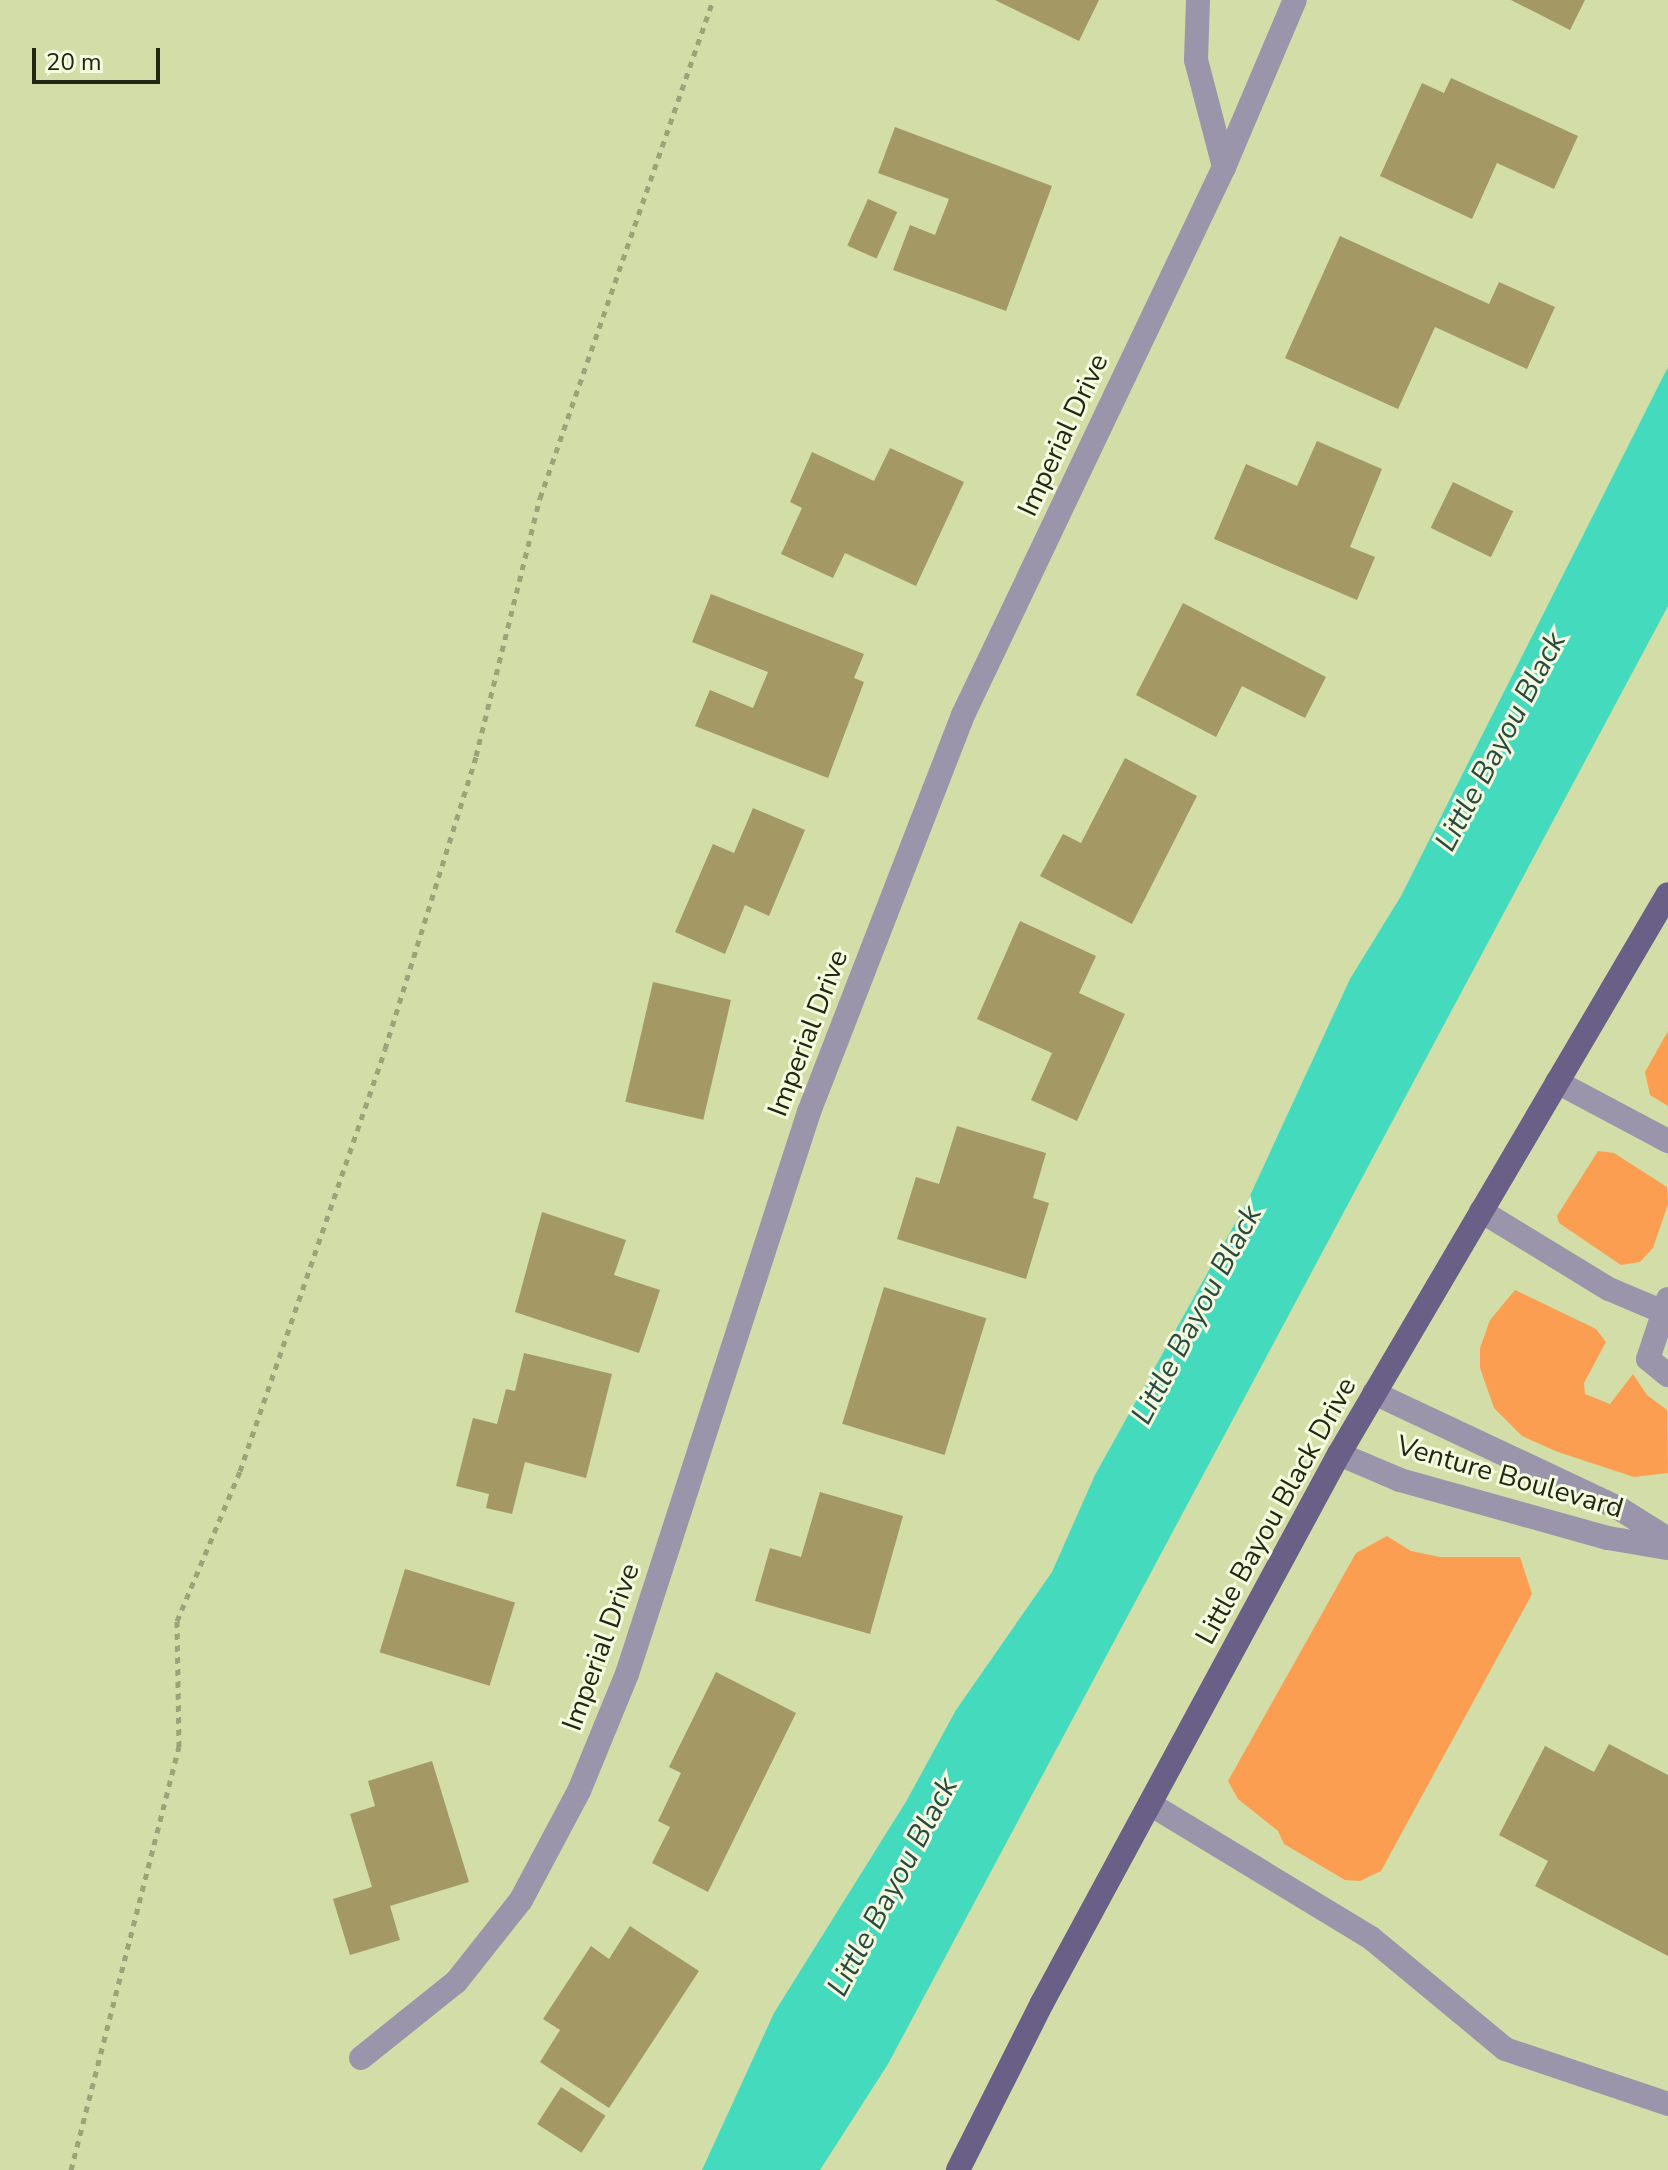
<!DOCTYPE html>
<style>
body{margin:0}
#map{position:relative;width:1668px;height:2170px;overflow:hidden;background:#d2dda7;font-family:"Nunito Sans",sans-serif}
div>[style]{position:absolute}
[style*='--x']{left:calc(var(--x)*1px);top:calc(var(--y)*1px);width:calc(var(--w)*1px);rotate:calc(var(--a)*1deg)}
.green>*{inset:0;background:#fc9e52}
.water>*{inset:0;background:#43dabd}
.building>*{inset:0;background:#a49964;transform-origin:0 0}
.path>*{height:5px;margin-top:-2.5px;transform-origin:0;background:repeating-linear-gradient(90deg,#9ba478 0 6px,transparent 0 12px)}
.minor>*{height:24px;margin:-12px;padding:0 12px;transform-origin:12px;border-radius:12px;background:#9b95ab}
.major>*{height:24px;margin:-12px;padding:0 12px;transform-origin:12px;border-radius:12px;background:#6a5f86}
span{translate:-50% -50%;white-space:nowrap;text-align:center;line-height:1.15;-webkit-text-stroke:6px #f5fbdf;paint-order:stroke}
.street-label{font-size:28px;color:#232712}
.water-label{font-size:30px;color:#2a4942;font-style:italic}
.scale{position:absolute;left:32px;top:48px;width:128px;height:36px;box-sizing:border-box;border:4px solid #232712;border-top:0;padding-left:10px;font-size:24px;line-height:28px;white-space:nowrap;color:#232712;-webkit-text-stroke:6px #f5fbdf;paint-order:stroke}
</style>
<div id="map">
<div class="green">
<i style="clip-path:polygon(1668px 1031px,1668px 1106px,1650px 1095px,1645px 1072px)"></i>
<i style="clip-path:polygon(1598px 1151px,1614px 1153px,1667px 1187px,1668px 1204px,1653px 1248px,1640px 1262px,1621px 1265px,1559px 1223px,1557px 1216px)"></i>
<i style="clip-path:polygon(1515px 1290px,1596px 1329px,1606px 1342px,1584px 1383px,1585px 1394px,1610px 1404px,1633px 1374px,1647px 1395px,1667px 1410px,1668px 1473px,1634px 1477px,1558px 1452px,1522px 1436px,1494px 1408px,1480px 1368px,1480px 1348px,1490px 1320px)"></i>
<i style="clip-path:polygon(1387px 1536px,1411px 1551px,1440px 1557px,1520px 1557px,1532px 1594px,1381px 1871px,1360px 1881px,1345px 1880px,1284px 1844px,1278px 1831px,1238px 1799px,1228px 1781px,1356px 1553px)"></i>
</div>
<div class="water">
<i style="clip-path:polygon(1668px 367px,1668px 606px,888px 2064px,820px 2170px,702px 2170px,774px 2013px,907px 1800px,956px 1710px,1052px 1572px,1095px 1475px,1248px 1200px,1350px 979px,1401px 896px)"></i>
</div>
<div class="building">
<i style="clip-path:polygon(995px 0,1099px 0,1079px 41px)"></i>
<i style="clip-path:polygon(1511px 0,1585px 0,1570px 30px)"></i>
<i style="clip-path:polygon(1451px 78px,1578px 136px,1554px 189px,1497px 163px,1472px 219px,1380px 176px,1422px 83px,1444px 93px)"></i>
<i style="clip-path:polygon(895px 127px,1052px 186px,1006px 311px,893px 270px,910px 225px,935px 235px,949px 199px,878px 173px)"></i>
<i style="left:868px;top:199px;width:32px;height:51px;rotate:24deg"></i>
<i style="clip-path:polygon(1340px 236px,1489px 304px,1499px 282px,1555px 307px,1527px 369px,1435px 327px,1398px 409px,1285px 358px)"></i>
<i style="clip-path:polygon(1317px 441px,1382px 469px,1350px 547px,1375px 557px,1357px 600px,1214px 539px,1246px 464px,1297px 486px)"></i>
<i style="clip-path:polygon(890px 448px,964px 482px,916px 586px,845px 553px,833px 578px,781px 554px,802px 508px,790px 502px,812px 452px,874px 481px)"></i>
<i style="left:1453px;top:482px;width:67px;height:51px;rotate:26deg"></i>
<i style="clip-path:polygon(711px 594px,864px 654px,854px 678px,864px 682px,828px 778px,695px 726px,710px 690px,753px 708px,768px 672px,692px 642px)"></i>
<i style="clip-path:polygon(1183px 603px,1326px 677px,1305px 718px,1242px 686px,1216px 737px,1136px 695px)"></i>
<i style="clip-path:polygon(1125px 758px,1197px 796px,1132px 924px,1040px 876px,1063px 834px,1081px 843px)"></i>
<i style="clip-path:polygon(753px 808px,805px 830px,769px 916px,745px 905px,725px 954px,675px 932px,713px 844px,734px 853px)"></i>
<i style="clip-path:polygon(1020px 921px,1096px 956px,1079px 993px,1125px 1014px,1077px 1121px,1031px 1100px,1052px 1053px,977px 1019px)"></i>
<i style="left:653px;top:982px;width:80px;height:123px;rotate:13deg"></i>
<i style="clip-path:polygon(957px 1126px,1046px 1153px,1033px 1198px,1049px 1203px,1026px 1279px,897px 1239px,916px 1177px,939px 1184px)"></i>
<i style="clip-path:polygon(542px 1212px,626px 1240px,614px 1275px,660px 1290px,639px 1353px,515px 1312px)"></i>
<i style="left:884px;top:1287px;width:107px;height:143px;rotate:17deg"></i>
<i style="clip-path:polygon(524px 1353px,612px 1374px,586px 1478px,525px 1462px,512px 1514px,486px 1508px,489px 1494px,456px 1486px,473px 1418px,497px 1424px,506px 1389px,515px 1391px)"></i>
<i style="clip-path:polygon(820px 1492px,903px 1516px,870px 1634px,755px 1601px,770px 1548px,801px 1557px)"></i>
<i style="left:405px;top:1569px;width:115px;height:87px;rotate:17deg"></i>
<i style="clip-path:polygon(716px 1672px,796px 1713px,708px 1892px,652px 1863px,670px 1827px,658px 1821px,681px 1773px,669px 1767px)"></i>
<i style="clip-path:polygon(1609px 1744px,1668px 1775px,1668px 1956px,1535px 1886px,1548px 1861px,1499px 1835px,1545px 1746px,1594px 1772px)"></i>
<i style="clip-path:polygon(432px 1761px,469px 1882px,390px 1906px,400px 1940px,350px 1955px,333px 1899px,372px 1887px,350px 1814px,375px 1806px,368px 1781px)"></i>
<i style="clip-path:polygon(630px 1926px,699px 1971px,609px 2108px,540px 2062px,560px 2030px,543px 2019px,591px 1946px,609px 1959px)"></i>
<i style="left:561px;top:2087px;width:53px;height:44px;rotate:33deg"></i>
</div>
<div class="path">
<i style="--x:71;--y:2170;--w:437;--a:-75.7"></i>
<i style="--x:179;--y:1747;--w:126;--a:-90.9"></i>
<i style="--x:177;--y:1621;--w:163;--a:-67.2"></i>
<i style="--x:240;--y:1471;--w:446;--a:-71"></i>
<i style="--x:385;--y:1049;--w:307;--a:-72.7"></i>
<i style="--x:476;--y:756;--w:266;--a:-76.1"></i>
<i style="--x:540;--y:498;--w:527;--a:-70.84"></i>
</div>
<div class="minor">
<i style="--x:1198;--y:0;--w:60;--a:91.9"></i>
<i style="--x:1196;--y:60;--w:111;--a:75.3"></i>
<i style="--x:1557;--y:1082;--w:126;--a:28"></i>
<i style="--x:1481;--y:1211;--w:150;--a:31.4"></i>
<i style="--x:1609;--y:1289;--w:64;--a:23"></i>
<i style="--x:1668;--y:1299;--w:63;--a:108.4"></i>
<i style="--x:1648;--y:1359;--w:26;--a:39"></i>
<i style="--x:1374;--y:1393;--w:272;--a:25.2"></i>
<i style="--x:1620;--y:1509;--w:57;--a:32"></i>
<i style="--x:1339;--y:1454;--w:66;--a:23.1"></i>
<i style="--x:1400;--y:1480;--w:216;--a:15.6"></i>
<i style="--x:1608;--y:1538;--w:61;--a:9.5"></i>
<i style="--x:1150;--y:1804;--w:258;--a:31.2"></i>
<i style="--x:1371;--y:1938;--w:174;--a:39.6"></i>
<i style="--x:1505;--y:2049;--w:172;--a:18.6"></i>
<i style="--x:361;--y:2058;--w:122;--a:-38.7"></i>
<i style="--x:456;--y:1982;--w:105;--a:-51.6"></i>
<i style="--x:521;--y:1900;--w:123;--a:-62"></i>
<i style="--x:579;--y:1791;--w:126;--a:-67.7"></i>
<i style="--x:627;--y:1674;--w:591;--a:-72.06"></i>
<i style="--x:809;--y:1112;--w:426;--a:-68.8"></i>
<i style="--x:963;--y:715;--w:607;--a:-64.53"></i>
<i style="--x:1224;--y:167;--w:181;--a:-67"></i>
</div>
<div class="major">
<i style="--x:958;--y:2170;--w:187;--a:-63.3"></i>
<i style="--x:1042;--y:2003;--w:624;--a:-61.59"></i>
<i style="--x:1339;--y:1454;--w:649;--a:-59.57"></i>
</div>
<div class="street-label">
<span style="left:1063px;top:435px;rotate:-65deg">Imperial Drive</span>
<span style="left:808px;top:1033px;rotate:-69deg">Imperial Drive</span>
<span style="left:1510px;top:1477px;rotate:16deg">Venture Boulevard</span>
<span style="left:1276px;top:1511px;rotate:-61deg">Little Bayou Black Drive</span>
<span style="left:601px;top:1647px;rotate:-70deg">Imperial Drive</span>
</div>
<div class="water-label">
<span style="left:1501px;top:742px;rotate:-62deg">Little Bayou Black</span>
<span style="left:1197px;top:1315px;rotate:-62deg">Little Bayou Black</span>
<span style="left:893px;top:1887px;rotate:-62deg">Little Bayou Black</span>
</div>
<div class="scale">20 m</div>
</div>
